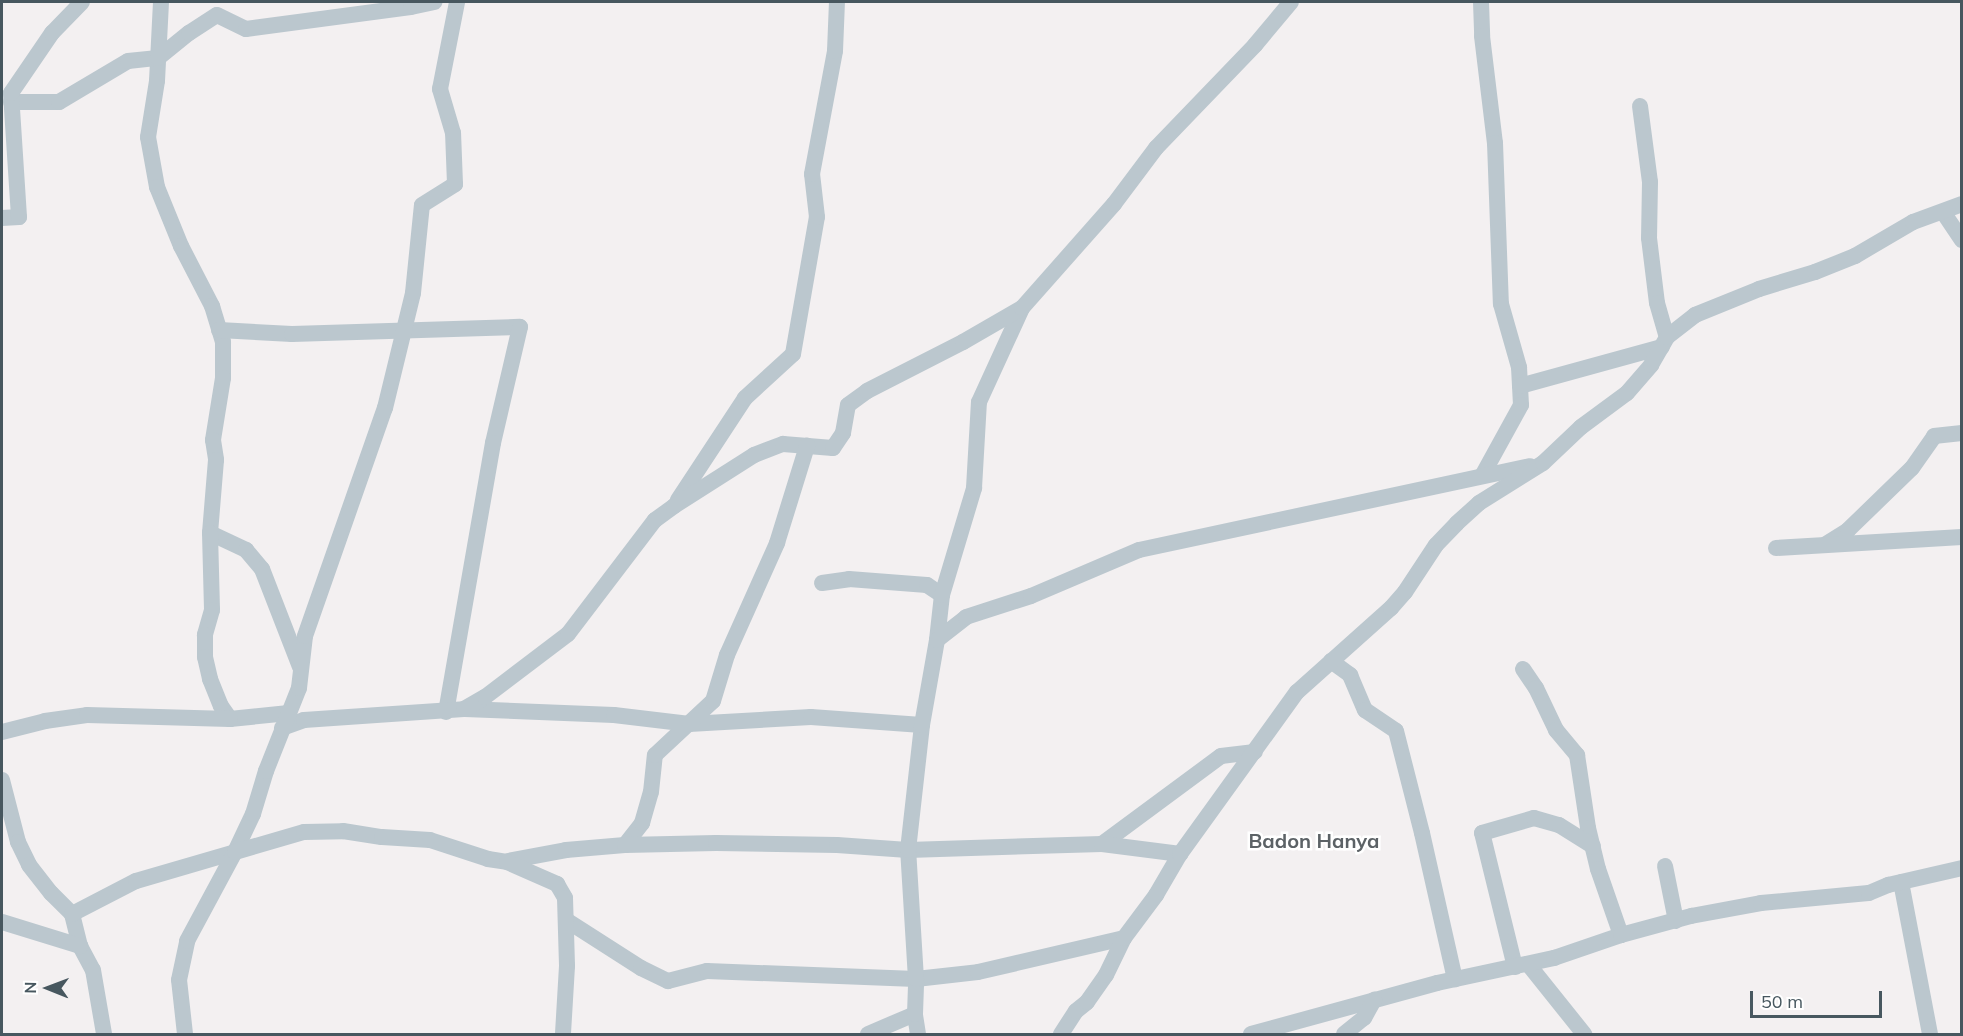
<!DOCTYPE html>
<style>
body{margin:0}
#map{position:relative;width:1963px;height:1036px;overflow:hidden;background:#f3f0f1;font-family:Mulish,sans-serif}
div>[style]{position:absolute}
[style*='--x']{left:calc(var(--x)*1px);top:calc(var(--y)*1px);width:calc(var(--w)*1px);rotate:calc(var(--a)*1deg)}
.street>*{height:16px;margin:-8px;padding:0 8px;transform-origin:8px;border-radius:8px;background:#bbc7ce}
span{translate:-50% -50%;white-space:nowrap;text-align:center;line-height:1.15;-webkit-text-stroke:5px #fff;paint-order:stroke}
.quarter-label{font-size:20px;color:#5c6266;font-weight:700}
.frame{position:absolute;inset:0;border:3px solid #47575f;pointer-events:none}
.north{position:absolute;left:18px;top:958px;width:60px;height:60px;-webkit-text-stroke:4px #fff;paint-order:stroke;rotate:271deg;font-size:16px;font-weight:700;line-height:24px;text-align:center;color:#47575f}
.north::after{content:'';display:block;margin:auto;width:21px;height:27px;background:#47575f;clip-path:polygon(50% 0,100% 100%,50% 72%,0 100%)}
.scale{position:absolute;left:1750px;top:991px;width:132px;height:27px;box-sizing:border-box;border:3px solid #47575f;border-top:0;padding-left:8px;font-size:18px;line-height:21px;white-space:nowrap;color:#47575f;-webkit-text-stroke:4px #fff;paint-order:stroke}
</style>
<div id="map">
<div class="street">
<i style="--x:161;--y:2;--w:79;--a:92.9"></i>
<i style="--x:157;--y:81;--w:57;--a:99.1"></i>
<i style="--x:148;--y:137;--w:51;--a:79.8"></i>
<i style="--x:157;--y:187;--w:64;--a:67.9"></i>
<i style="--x:181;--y:246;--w:68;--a:62.7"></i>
<i style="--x:212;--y:306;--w:38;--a:73"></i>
<i style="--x:223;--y:342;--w:36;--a:90"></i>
<i style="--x:223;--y:378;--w:63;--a:99.2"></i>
<i style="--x:213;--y:440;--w:20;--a:81"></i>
<i style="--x:216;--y:460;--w:73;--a:94.7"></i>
<i style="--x:210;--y:533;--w:40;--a:25"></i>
<i style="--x:246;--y:550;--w:25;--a:50"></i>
<i style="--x:262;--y:569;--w:105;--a:68.8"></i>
<i style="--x:1481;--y:2;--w:34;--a:88"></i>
<i style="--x:1482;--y:36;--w:108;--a:83.1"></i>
<i style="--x:1495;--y:143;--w:161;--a:87.9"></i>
<i style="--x:1501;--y:304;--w:66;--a:74.1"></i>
<i style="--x:1519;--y:367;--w:38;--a:87"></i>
<i style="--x:1521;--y:405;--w:81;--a:118.8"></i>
<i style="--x:11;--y:102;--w:48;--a:0"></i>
<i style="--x:59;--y:102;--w:80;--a:-30.7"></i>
<i style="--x:128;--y:61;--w:30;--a:-6"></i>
<i style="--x:158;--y:58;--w:40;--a:-39"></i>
<i style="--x:189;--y:33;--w:33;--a:-33"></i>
<i style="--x:217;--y:15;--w:32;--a:26"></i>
<i style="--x:246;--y:29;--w:166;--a:-7.6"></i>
<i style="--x:411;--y:7;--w:24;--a:-12"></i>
<i style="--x:1640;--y:106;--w:77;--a:82.5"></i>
<i style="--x:1650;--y:182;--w:56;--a:91"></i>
<i style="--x:1649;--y:238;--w:65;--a:83"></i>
<i style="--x:1657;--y:303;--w:35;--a:74"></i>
<i style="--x:1943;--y:212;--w:34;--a:56"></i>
<i style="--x:2;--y:218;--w:17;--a:-3"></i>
<i style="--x:19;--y:217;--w:124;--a:-93.7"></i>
<i style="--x:11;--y:93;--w:73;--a:-55.7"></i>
<i style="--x:52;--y:33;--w:43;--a:-45.9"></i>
<i style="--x:219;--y:330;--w:73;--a:3.1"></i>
<i style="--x:292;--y:334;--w:228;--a:-1.8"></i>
<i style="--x:520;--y:327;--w:119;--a:103.1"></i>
<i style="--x:493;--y:443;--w:273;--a:99.9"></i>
<i style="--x:1520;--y:386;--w:147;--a:-15.4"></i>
<i style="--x:678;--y:500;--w:122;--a:-56.7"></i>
<i style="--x:745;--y:398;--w:65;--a:-42.5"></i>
<i style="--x:793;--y:354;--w:139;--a:-80.1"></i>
<i style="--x:817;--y:217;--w:43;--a:-96.6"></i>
<i style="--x:812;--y:174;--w:125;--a:-79.4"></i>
<i style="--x:835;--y:51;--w:49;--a:-87.7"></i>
<i style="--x:210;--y:533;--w:77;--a:88.5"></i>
<i style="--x:212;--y:610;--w:26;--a:106"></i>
<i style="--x:205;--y:635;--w:22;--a:90"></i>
<i style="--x:205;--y:657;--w:23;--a:77"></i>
<i style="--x:210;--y:679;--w:29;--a:68"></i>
<i style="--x:221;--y:706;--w:16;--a:55"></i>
<i style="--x:230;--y:719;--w:59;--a:-5.8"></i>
<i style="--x:1826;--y:544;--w:26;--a:-32"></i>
<i style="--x:1848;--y:530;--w:89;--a:-44.1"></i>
<i style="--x:1912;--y:468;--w:39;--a:-55"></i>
<i style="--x:1934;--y:436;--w:28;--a:-6"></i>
<i style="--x:1776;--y:548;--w:186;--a:-3.4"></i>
<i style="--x:822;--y:583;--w:27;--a:-8"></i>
<i style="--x:849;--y:579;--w:78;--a:4.4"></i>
<i style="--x:927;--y:585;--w:18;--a:34"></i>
<i style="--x:937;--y:640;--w:45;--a:-83.7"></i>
<i style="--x:942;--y:595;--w:112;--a:-73.3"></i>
<i style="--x:974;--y:488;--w:86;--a:-86.7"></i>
<i style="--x:979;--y:402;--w:103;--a:-65.4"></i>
<i style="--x:1331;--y:661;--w:24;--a:36"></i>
<i style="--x:1350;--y:675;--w:38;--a:67"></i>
<i style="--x:1365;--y:710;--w:37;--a:34"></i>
<i style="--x:1396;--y:731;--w:105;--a:75.7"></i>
<i style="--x:1422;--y:833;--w:150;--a:77.3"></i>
<i style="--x:1523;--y:669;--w:23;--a:56"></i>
<i style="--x:1536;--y:688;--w:47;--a:64.5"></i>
<i style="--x:1556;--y:730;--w:33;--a:50"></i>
<i style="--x:1577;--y:755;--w:74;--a:81.4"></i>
<i style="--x:1588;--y:828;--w:42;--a:76.3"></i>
<i style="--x:1598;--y:869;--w:70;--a:70.8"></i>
<i style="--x:465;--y:709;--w:149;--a:2.3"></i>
<i style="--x:614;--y:715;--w:76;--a:6.8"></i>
<i style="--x:689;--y:724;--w:122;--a:-3.3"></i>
<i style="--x:811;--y:717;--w:111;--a:4.1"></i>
<i style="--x:282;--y:728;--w:23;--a:-20"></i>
<i style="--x:304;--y:720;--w:160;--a:-3.9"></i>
<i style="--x:464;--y:709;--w:24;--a:-30"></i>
<i style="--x:485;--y:697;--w:104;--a:-37.2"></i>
<i style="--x:568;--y:634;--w:143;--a:-52.7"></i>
<i style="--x:655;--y:520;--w:24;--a:-36"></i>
<i style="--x:674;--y:506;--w:95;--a:-32.5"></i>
<i style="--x:754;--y:455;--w:31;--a:-21"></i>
<i style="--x:783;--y:444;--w:50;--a:4.6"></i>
<i style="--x:833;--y:448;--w:18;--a:-56"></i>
<i style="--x:843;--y:433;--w:28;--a:-80"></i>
<i style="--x:848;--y:405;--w:24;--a:-36"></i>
<i style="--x:867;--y:391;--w:108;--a:-27"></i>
<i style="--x:963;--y:342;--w:68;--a:-30"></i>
<i style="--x:1022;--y:308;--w:139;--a:-48.5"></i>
<i style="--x:1114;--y:204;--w:70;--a:-53.1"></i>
<i style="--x:1156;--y:148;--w:143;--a:-46.1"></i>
<i style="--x:1255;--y:45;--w:56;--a:-50.1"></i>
<i style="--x:2;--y:732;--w:44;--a:-14.3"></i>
<i style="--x:45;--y:721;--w:42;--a:-8.1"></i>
<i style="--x:87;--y:715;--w:143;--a:1.6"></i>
<i style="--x:2;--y:780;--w:64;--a:75.5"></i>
<i style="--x:18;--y:842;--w:25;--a:64"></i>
<i style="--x:29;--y:865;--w:36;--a:52"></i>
<i style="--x:51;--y:893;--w:30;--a:45"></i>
<i style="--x:72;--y:914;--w:33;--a:76"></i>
<i style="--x:80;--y:946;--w:27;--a:62"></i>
<i style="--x:93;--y:970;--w:65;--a:80.2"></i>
<i style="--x:1102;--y:844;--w:148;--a:-36.5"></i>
<i style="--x:1221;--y:756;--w:34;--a:-7"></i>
<i style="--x:625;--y:845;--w:28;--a:-52"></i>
<i style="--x:642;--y:823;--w:32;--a:-74"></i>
<i style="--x:651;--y:792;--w:37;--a:-84"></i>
<i style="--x:655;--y:755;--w:79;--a:-43"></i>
<i style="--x:713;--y:701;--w:48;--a:-73.1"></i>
<i style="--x:727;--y:655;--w:123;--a:-65.9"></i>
<i style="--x:777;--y:543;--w:102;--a:-72.8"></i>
<i style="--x:508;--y:861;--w:59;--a:-10.7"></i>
<i style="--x:566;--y:850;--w:59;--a:-4.8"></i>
<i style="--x:625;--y:845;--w:91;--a:-1.3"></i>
<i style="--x:716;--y:843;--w:121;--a:0.9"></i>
<i style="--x:837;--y:845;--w:71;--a:4"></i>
<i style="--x:908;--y:850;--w:194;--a:-1.8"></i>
<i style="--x:1102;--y:844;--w:79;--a:7.3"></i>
<i style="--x:1665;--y:866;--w:56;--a:78.7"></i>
<i style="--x:1901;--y:882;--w:155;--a:79.2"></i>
<i style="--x:72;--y:914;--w:72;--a:-27.3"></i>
<i style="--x:136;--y:881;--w:103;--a:-16.3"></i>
<i style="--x:235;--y:852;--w:42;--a:-64.7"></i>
<i style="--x:253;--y:814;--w:45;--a:-73.2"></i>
<i style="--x:266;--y:771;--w:89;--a:-68.3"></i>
<i style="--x:299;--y:688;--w:52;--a:-83.4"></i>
<i style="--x:305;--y:636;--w:242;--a:-70.7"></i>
<i style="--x:385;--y:408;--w:118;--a:-76.3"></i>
<i style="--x:413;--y:293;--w:88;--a:-84.2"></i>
<i style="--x:422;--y:205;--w:39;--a:-32"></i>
<i style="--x:455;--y:184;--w:51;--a:-92.2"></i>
<i style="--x:453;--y:133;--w:46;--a:-106.5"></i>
<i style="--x:440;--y:89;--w:89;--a:-78.9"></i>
<i style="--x:566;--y:920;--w:89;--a:32.6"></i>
<i style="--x:641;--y:968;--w:30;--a:26"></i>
<i style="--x:668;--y:981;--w:40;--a:-14.4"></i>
<i style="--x:707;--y:971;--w:209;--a:2.2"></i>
<i style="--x:916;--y:979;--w:62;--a:-6.4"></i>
<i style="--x:978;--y:972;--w:150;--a:-13.1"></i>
<i style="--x:2;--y:922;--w:82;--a:17.1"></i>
<i style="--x:1528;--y:964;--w:90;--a:51.3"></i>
<i style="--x:1515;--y:967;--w:138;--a:-103.8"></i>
<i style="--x:1482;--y:833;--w:54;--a:-16.1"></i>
<i style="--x:1534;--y:818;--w:26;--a:16"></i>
<i style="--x:1559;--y:825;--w:40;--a:32"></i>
<i style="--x:185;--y:1034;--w:54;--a:-96.3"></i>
<i style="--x:179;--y:980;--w:40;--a:-78"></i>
<i style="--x:187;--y:941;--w:101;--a:-61.7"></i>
<i style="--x:235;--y:852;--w:72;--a:-16.2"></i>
<i style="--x:304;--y:832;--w:39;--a:-1"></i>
<i style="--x:343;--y:831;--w:39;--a:9"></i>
<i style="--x:382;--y:837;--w:48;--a:3.6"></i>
<i style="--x:430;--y:840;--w:61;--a:18.1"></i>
<i style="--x:488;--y:859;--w:19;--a:9"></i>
<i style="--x:507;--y:862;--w:55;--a:23.7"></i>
<i style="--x:557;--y:884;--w:16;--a:60"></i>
<i style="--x:565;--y:898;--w:68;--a:88.3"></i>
<i style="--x:567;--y:966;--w:68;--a:93.4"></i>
<i style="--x:868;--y:1034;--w:51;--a:-23.1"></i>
<i style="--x:918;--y:1034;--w:20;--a:-99"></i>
<i style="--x:915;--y:1014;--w:35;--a:-88"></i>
<i style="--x:916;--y:979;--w:129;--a:-93.5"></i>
<i style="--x:908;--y:850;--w:126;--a:-83.6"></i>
<i style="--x:922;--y:725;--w:86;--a:-80"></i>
<i style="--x:937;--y:640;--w:37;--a:-38"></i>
<i style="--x:966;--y:617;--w:68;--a:-17.9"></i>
<i style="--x:1031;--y:596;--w:117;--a:-23.1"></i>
<i style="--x:1139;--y:550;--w:400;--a:-12.1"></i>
<i style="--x:1061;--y:1034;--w:27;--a:-57"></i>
<i style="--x:1076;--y:1011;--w:14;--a:-39"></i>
<i style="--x:1087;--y:1002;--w:33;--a:-55"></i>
<i style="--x:1106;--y:975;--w:41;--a:-64.1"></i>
<i style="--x:1124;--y:938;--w:54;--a:-53.3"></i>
<i style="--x:1156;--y:895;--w:48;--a:-59.7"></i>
<i style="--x:1180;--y:854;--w:200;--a:-54.2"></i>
<i style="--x:1297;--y:692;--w:126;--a:-41.8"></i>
<i style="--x:1391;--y:608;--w:21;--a:-49"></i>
<i style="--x:1405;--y:592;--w:56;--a:-56.6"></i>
<i style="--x:1436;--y:545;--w:30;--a:-46"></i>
<i style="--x:1457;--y:523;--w:30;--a:-42"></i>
<i style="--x:1479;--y:503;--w:75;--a:-32"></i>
<i style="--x:1543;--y:463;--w:52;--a:-43.5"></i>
<i style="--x:1581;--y:427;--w:57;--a:-36.5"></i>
<i style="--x:1627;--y:393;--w:37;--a:-49"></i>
<i style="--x:1651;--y:365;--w:32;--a:-60"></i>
<i style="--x:1667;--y:337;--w:36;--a:-38"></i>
<i style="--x:1695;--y:315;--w:69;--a:-22.1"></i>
<i style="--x:1759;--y:289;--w:59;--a:-16.9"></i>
<i style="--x:1815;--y:272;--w:43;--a:-21.8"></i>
<i style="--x:1855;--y:256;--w:67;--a:-30.4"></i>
<i style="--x:1913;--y:222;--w:52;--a:-20.2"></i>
<i style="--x:1251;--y:1034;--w:193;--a:-15.3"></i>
<i style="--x:1437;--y:983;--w:120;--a:-12.1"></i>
<i style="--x:1554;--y:958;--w:71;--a:-18.9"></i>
<i style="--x:1621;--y:935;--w:73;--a:-15.2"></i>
<i style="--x:1691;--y:916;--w:71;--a:-10.5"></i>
<i style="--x:1761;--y:903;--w:108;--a:-5.3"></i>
<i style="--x:1869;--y:893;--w:21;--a:-23"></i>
<i style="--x:1888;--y:885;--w:76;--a:-12.9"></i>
<i style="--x:1344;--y:1034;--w:26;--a:-39"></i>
<i style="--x:1364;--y:1018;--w:21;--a:-61"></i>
</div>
<div class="quarter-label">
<span style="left:1314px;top:840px">Badon Hanya</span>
</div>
<div class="frame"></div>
<div class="north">N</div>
<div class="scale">50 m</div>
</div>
